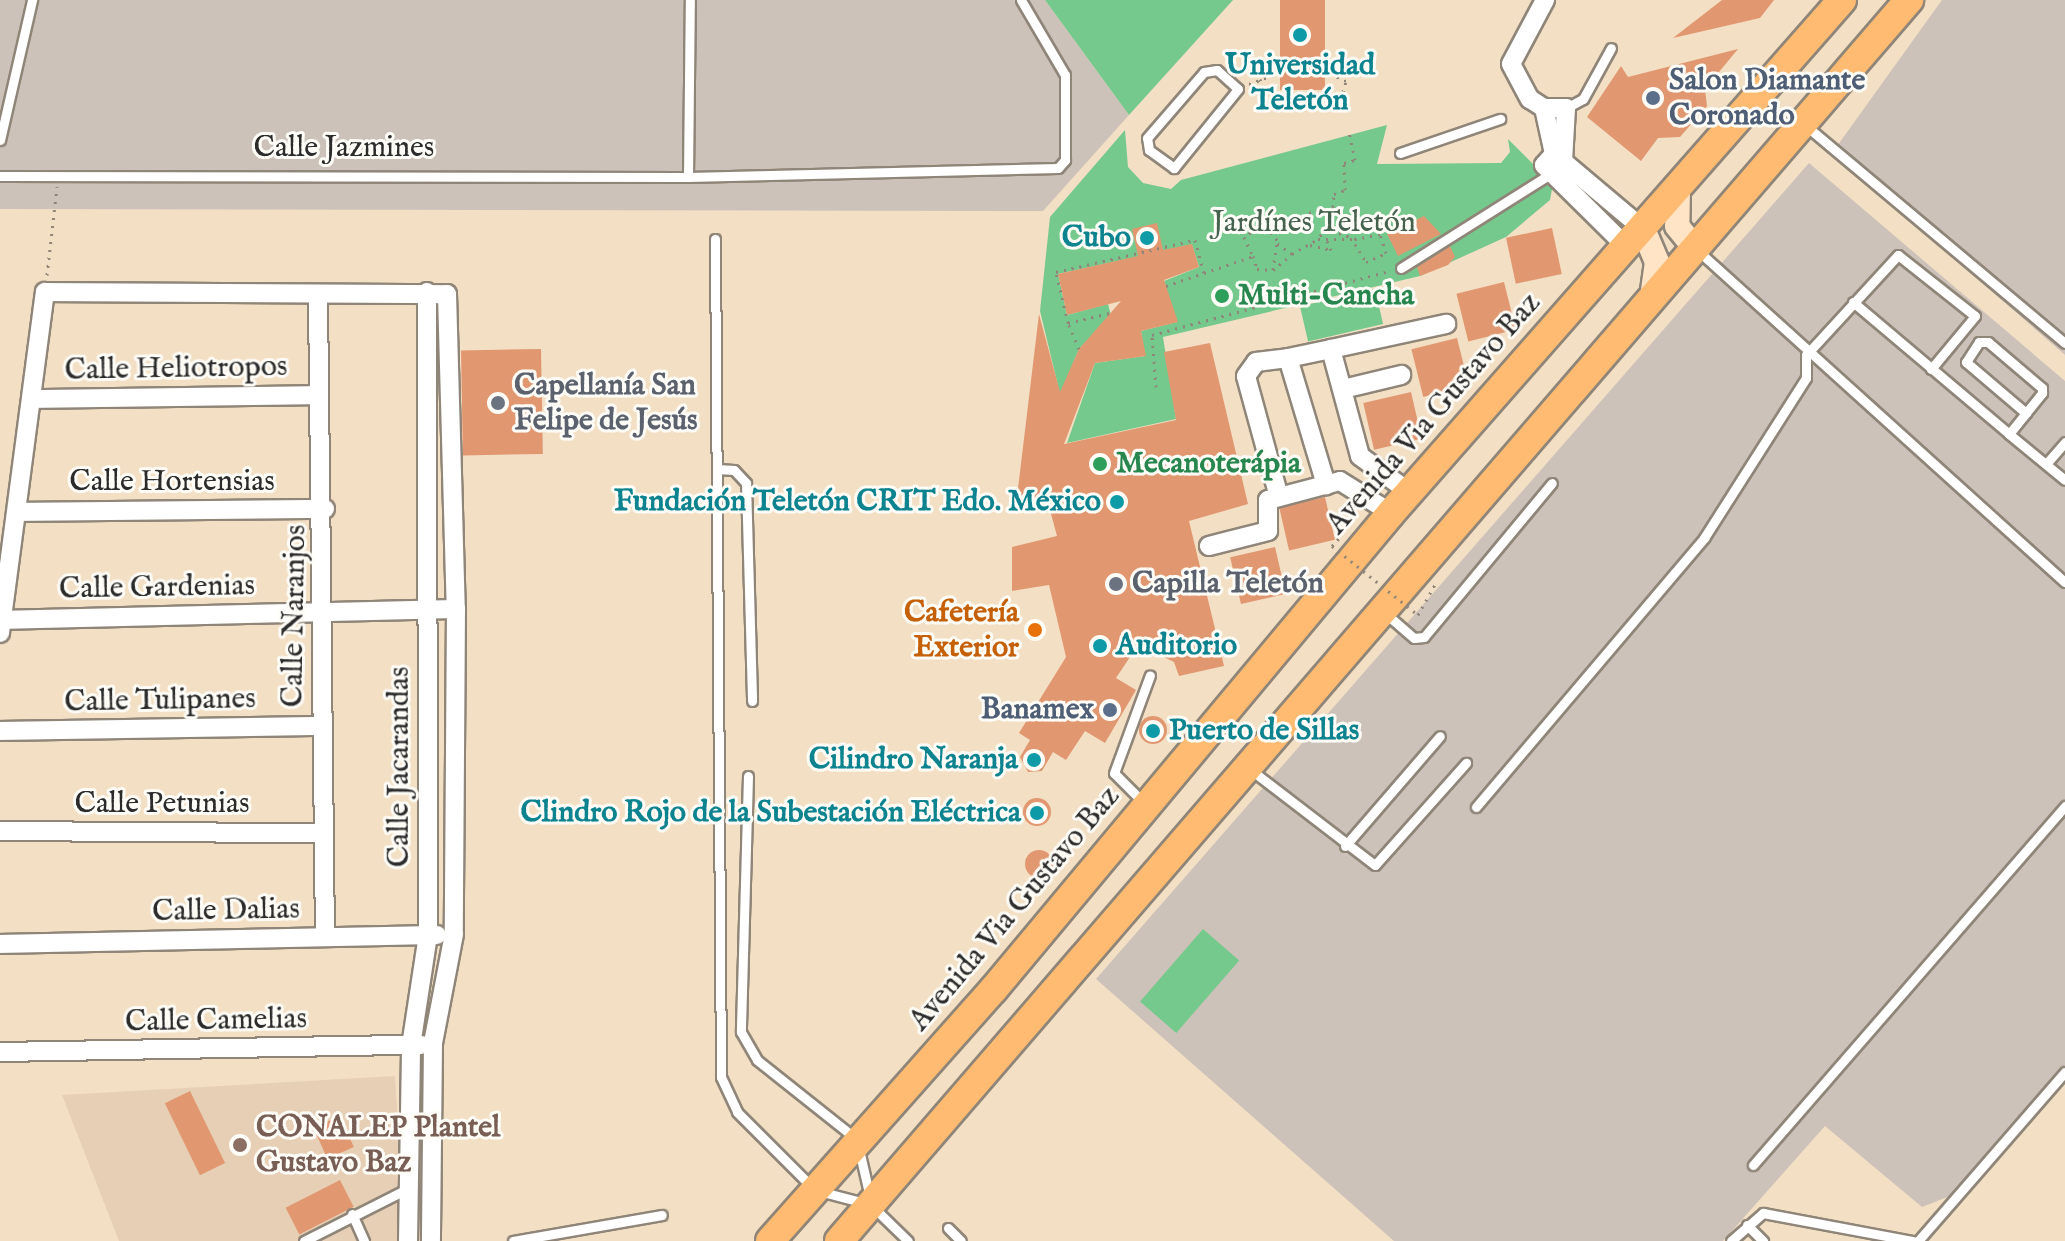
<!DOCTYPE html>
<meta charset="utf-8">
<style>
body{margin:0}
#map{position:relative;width:2065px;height:1241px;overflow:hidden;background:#f3dfc4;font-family:"IM FELL English",serif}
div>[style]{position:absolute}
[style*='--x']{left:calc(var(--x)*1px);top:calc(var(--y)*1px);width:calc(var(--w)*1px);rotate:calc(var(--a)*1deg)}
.built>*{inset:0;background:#e7cfb5}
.industrial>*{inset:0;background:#cdc2b9}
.green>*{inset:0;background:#76c98c;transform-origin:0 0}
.building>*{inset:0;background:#e19871;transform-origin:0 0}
.round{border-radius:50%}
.path>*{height:3px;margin-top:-1.5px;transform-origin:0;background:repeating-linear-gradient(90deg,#8f8578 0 2px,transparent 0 8px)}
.roads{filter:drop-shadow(2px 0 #8f8578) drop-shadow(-2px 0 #8f8578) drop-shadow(0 2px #8f8578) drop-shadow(0 -2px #8f8578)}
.lane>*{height:9px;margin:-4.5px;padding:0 4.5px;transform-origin:4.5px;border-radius:4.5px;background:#fff}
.street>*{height:18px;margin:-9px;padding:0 9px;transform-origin:9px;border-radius:9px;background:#fff}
.secondary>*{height:24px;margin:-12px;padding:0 12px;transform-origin:12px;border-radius:12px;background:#ffe4c6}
.primary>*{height:28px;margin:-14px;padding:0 14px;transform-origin:14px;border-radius:14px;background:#febb71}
.path-bridge>*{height:3px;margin-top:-1.5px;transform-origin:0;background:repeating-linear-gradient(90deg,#8f8578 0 2px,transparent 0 8px)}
.dots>*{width:22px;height:22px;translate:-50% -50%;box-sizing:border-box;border:4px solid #fdfcf7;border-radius:50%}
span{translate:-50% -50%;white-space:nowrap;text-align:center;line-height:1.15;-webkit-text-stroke:6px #fdfcf7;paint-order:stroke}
.culture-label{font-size:30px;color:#0d838f;font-weight:700}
.right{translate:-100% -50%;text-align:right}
.left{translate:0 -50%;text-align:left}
.service-label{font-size:30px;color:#4e5e75;font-weight:700}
.street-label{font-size:30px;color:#2b2b2b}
.park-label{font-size:30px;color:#45624d}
.leisure-label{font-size:30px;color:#27864d;font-weight:700}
.worship-label{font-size:30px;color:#5b616d;font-weight:700}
.food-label{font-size:30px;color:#c56008;font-weight:700}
.education-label{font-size:30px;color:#785e54;font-weight:700}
</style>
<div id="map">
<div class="built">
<i style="clip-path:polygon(395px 1076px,405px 1241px,119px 1241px,62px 1095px)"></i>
</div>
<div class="industrial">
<i style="clip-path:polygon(0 0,1045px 0,1129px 115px,1043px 211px,0 209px)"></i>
<i style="clip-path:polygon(1942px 0,2065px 0,2065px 355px,1832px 153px)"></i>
<i style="clip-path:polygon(1809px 163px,2065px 381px,2065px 1065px,1955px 1194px,1922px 1207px,1825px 1126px,1723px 1241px,1394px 1241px,1096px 979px)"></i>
</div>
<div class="green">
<i style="clip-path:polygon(1045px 0,1233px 0,1129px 115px)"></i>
<i style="clip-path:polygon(1387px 125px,1377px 164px,1501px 163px,1510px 152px,1508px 139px,1553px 184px,1550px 200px,1506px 237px,1420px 276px,1163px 337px,1176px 419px,1067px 443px,1095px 363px,1145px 356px,1141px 331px,1177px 322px,1164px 281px,1199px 267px,1192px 245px,1058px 274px,1067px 315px,1108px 304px,1111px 315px,1079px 349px,1060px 394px,1040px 311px,1050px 217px,1125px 130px,1128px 167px,1143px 183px,1171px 189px,1181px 180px)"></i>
<i style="left:1375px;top:289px;width:36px;height:77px;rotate:77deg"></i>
<i style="left:1203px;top:929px;width:48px;height:96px;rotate:41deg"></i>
</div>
<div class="building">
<i style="left:1280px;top:0;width:45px;height:90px"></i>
<i style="clip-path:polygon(1722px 0,1774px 0,1760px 18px,1673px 38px)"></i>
<i style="clip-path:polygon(1738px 49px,1705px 89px,1707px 106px,1680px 137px,1658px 138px,1641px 161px,1587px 117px,1621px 66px,1628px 77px)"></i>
<i style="clip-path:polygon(1424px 216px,1441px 234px,1398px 256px,1387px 234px)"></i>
<i style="clip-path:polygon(1157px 223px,1163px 250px,1192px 244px,1199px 267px,1164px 280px,1178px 322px,1141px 331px,1146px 356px,1095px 363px,1064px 444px,1176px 420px,1164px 352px,1210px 343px,1248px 504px,1189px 521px,1224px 666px,1179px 676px,1174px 662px,1138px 645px,1116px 678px,1136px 690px,1105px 743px,1085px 731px,1066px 760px,1053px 752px,1042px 771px,1028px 772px,1020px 757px,1030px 740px,1019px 733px,1066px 657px,1049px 585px,1012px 591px,1012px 547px,1057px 536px,1047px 499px,1016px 505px,1039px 314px,1060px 392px,1079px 349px,1121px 301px,1067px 315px,1058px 274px,1138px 256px,1132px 229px)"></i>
<i style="left:1552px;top:228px;width:47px;height:47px;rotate:78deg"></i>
<i style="clip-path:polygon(1450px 246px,1455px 257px,1448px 265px,1420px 276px,1417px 267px)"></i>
<i style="left:1504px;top:282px;width:49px;height:49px;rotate:76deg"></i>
<i style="left:1457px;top:338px;width:49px;height:47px;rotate:76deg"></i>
<i style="left:541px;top:349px;width:105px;height:80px;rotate:89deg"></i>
<i style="left:1411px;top:392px;width:48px;height:49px;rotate:77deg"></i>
<i style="left:1325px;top:497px;width:44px;height:47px;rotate:77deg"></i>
<i style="left:1275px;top:547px;width:48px;height:46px;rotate:77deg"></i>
<i class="round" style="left:1139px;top:716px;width:28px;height:28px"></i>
<i class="round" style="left:1023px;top:798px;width:28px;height:28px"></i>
<i class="round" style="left:1025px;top:850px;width:28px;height:28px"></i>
<i style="left:190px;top:1091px;width:80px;height:28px;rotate:64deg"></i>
<i style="left:340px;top:1116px;width:34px;height:29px;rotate:66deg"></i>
<i style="left:340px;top:1180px;width:30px;height:61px;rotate:63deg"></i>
</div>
<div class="path">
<i style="--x:1260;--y:79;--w:14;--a:69"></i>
<i style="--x:1265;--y:92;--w:42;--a:16.7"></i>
<i style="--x:1305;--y:104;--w:40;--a:-18"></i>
<i style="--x:1343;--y:92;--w:11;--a:-75"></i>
<i style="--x:1346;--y:81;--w:29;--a:-155"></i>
<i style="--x:1249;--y:84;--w:30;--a:-20"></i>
<i style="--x:1309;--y:213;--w:25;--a:-14"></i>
<i style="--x:1346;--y:233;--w:29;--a:-117"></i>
<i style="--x:1333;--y:207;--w:13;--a:-86"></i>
<i style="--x:1334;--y:194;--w:12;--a:-20"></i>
<i style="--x:1345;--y:190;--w:27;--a:-92"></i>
<i style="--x:1344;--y:163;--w:11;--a:-15"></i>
<i style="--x:1355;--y:160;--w:30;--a:-102"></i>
<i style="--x:1355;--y:244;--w:21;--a:59"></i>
<i style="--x:1366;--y:262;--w:22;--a:-24"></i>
<i style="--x:1386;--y:253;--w:20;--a:-108"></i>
<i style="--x:1380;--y:234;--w:25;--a:168"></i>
<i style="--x:1310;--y:245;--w:22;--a:13"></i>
<i style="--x:1331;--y:250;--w:12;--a:-114"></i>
<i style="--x:1292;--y:254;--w:30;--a:-30"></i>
<i style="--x:1318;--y:239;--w:38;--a:0"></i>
<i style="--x:1356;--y:239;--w:31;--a:-161"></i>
<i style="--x:1327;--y:229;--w:16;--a:135"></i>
<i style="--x:1273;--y:270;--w:25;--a:-40"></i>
<i style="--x:1292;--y:254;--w:19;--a:-144"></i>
<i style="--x:47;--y:275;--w:89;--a:-83.5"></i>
<i style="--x:1166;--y:286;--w:92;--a:-19"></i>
<i style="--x:1253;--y:256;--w:14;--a:73"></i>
<i style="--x:1257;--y:269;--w:16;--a:4"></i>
<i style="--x:1273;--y:270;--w:30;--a:-82"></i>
<i style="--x:1277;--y:240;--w:21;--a:-129"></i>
<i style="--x:1264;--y:224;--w:24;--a:147"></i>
<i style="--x:1244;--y:237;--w:21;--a:65"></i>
<i style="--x:1068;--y:323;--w:52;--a:-103.2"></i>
<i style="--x:1056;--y:272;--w:143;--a:-13"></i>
<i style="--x:1195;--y:240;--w:34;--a:75"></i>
<i style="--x:1079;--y:349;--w:28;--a:-113"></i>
<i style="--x:1068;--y:323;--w:43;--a:-13.4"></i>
<i style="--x:1156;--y:387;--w:52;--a:-94.4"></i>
<i style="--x:1152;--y:335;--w:246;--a:-15.1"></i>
<i style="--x:1332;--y:546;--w:12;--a:-48"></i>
<i style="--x:1418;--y:615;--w:39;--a:-61"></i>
</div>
<div class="roads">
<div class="lane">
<i style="--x:1217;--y:70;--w:28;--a:42"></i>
<i style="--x:1238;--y:89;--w:102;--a:129"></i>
<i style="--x:1174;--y:168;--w:31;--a:-144"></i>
<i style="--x:1149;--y:150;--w:12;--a:-99"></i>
<i style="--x:1147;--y:138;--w:87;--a:-49.2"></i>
<i style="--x:1204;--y:72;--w:13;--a:-9"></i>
<i style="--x:1566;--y:108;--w:19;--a:-28"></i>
<i style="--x:1583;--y:99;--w:58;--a:-61.2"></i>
<i style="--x:1805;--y:125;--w:339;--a:40"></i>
<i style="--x:0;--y:140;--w:144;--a:-77.1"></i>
<i style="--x:1400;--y:153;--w:106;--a:-18.8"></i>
<i style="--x:0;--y:176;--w:688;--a:0.08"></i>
<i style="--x:688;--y:177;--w:370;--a:-1.4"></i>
<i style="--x:1058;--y:168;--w:11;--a:-49"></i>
<i style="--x:1065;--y:160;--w:85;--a:-90"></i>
<i style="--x:1065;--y:75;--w:87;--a:-120.4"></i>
<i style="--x:688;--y:177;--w:177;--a:-89.4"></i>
<i style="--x:715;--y:239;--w:838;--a:89.59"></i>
<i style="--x:721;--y:1077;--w:38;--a:65"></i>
<i style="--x:737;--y:1112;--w:110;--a:45"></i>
<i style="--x:815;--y:1190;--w:52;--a:14.6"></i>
<i style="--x:1696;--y:249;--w:497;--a:42.1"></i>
<i style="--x:1401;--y:268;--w:178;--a:-32.2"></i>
<i style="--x:1853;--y:302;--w:204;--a:40.2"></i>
<i style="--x:2009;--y:434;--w:53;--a:-51.2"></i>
<i style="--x:2042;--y:393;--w:5;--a:-90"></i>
<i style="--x:2042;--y:388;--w:71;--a:-139.6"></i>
<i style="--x:1988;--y:342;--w:9;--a:180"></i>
<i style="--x:1979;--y:342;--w:24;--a:123"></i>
<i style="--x:1966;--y:362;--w:79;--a:40.4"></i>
<i style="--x:2009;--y:434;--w:72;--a:39.4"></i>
<i style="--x:2046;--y:464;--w:29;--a:-49"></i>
<i style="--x:717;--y:469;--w:17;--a:3"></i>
<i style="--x:734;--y:470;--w:18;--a:47"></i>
<i style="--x:746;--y:483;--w:218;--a:88.4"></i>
<i style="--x:1385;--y:613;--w:38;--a:41"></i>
<i style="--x:1414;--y:638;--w:10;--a:-6"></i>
<i style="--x:1424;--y:637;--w:200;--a:-50.3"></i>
<i style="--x:1251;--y:770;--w:156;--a:37.5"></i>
<i style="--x:1375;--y:865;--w:137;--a:-48.3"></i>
<i style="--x:748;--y:776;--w:256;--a:91.6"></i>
<i style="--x:741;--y:1032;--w:32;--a:60"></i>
<i style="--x:757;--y:1060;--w:125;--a:38.5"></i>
<i style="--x:1144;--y:803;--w:42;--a:-135"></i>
<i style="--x:1114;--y:773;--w:104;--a:-69.8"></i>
<i style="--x:1476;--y:807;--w:353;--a:-49.7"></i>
<i style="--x:1704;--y:538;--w:190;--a:-57.5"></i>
<i style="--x:1806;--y:378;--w:23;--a:-90"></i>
<i style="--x:1806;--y:355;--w:136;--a:-47.4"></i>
<i style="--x:1898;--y:255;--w:98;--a:38.4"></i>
<i style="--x:1975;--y:316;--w:69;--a:129.7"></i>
<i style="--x:1345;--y:846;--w:145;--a:-49.2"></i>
<i style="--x:860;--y:1154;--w:53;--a:77"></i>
<i style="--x:872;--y:1206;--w:50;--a:44.2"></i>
<i style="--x:1753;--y:1165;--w:476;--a:-49"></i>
<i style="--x:352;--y:1214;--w:30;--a:66"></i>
<i style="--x:1747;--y:1225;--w:23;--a:45"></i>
<i style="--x:948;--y:1228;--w:18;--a:45"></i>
<i style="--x:304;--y:1241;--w:113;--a:-26.8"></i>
<i style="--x:513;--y:1241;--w:151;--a:-9.9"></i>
<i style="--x:1731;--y:1241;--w:43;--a:-41.2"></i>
<i style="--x:1763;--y:1213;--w:153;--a:10.6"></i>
<i style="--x:1918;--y:1241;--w:224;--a:-49"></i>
</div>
<div class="street">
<i style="--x:1545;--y:0;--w:72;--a:118"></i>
<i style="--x:1511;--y:64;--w:40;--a:62"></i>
<i style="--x:1530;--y:99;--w:17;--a:33"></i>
<i style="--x:1544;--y:108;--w:22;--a:0"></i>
<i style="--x:1566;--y:108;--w:53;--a:93.2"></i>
<i style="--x:1563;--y:161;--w:16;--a:133"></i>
<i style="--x:1544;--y:108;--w:47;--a:77.7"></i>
<i style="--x:1554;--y:154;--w:15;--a:132"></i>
<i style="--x:1544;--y:165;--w:117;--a:44.7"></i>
<i style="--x:1554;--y:154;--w:116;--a:40.1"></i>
<i style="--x:318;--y:295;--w:642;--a:89.38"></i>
<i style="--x:1288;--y:358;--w:44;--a:-11.8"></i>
<i style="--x:1343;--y:389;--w:60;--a:-13.6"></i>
<i style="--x:34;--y:399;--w:285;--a:-0.8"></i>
<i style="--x:1409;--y:492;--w:61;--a:-143.7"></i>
<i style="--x:1360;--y:456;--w:111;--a:-105.2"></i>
<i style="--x:1331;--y:349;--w:118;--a:-12.3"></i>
<i style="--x:1279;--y:497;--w:125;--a:-105.3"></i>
<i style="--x:1246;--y:376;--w:17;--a:-54"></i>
<i style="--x:1256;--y:362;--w:32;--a:-7"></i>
<i style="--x:1288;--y:358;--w:133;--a:73.3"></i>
<i style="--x:19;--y:512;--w:306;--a:-0.6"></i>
<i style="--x:1209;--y:546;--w:61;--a:-14.3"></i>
<i style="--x:1268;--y:531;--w:31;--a:-90"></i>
<i style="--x:1268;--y:500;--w:74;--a:-14.8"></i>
<i style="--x:1340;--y:481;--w:60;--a:32.1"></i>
<i style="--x:2;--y:620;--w:454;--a:-1.4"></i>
<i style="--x:0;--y:633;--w:344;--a:-82.5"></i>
<i style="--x:45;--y:292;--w:402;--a:0.3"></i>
<i style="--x:447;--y:294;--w:315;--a:88.4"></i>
<i style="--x:456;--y:609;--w:325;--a:90.4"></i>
<i style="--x:454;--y:934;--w:111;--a:100.9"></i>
<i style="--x:433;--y:1043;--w:198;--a:90.6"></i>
<i style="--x:0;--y:731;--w:321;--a:-0.9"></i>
<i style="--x:0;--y:831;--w:324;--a:0.4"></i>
<i style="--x:0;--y:944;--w:437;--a:-1.2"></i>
<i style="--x:0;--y:1052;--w:421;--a:-1"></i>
<i style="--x:408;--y:1241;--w:195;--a:-89.1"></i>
<i style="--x:411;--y:1046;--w:112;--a:-81.3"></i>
<i style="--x:428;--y:935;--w:643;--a:-90.09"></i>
</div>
<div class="secondary">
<i style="--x:1678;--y:187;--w:39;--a:91"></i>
<i style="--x:1677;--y:226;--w:27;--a:51"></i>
<i style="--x:1643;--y:229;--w:36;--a:67"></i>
<i style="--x:1657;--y:262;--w:35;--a:98"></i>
</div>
<div class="primary">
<i style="--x:770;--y:1241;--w:336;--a:-48.4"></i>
<i style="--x:993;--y:990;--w:621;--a:-50.16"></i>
<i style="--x:1391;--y:513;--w:683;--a:-48.68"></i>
<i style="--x:839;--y:1241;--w:1639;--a:-49.23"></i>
</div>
</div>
<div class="path-bridge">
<i style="--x:1332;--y:546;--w:110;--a:38.7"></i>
</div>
<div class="dots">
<i style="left:1300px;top:35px;background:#0f9aa8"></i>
<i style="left:1653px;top:98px;background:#5c6f8a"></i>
<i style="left:1147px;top:238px;background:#0f9aa8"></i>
<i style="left:1222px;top:296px;background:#2e9e5b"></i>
<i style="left:498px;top:403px;background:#6b7280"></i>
<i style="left:1100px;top:464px;background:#2e9e5b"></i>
<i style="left:1117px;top:502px;background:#0f9aa8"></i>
<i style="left:1116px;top:584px;background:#6b7280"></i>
<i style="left:1035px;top:630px;background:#e8710a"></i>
<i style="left:1100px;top:646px;background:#0f9aa8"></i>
<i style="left:1110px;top:710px;background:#5c6f8a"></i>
<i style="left:1153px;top:731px;background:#0f9aa8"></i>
<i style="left:1034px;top:760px;background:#0f9aa8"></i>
<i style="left:1037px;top:813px;background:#0f9aa8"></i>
<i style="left:240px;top:1145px;background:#8d6e63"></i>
</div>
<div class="culture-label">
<span style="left:1300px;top:83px">Universidad<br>Teletón</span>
<span class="right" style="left:1131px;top:238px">Cubo</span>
<span class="right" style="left:1101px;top:502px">Fundación Teletón CRIT Edo. México</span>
<span class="left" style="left:1116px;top:646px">Auditorio</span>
<span class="left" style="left:1169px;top:731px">Puerto de Sillas</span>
<span class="right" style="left:1018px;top:760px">Cilindro Naranja</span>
<span class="right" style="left:1021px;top:813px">Clindro Rojo de la Subestación Eléctrica</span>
</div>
<div class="service-label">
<span class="left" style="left:1669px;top:98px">Salon Diamante<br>Coronado</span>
<span class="right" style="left:1094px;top:710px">Banamex</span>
</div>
<div class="street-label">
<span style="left:344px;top:148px">Calle Jazmines</span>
<span style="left:176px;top:369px;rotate:-1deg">Calle Heliotropos</span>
<span style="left:1434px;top:414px;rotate:-49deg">Avenida Via Gustavo Baz</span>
<span style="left:172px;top:482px">Calle Hortensias</span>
<span style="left:157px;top:588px;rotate:-1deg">Calle Gardenias</span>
<span style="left:295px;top:616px;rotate:-89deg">Calle Naranjos</span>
<span style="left:160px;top:701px;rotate:-1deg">Calle Tulipanes</span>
<span style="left:400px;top:767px;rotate:-90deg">Calle Jacarandas</span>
<span style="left:162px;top:804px">Calle Petunias</span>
<span style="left:1015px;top:909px;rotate:-50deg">Avenida Via Gustavo Baz</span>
<span style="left:226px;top:911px;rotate:-1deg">Calle Dalias</span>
<span style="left:216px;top:1021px;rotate:-1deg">Calle Camelias</span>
</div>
<div class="park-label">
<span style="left:1314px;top:223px">Jardínes Teletón</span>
</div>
<div class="leisure-label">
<span class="left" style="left:1238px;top:296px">Multi-Cancha</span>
<span class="left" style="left:1116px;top:464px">Mecanoterápia</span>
</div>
<div class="worship-label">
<span class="left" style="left:514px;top:403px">Capellanía San<br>Felipe de Jesús</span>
<span class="left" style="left:1132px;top:584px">Capilla Teletón</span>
</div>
<div class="food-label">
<span class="right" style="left:1019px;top:630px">Cafetería<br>Exterior</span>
</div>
<div class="education-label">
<span class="left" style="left:256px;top:1145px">CONALEP Plantel<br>Gustavo Baz</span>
</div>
</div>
